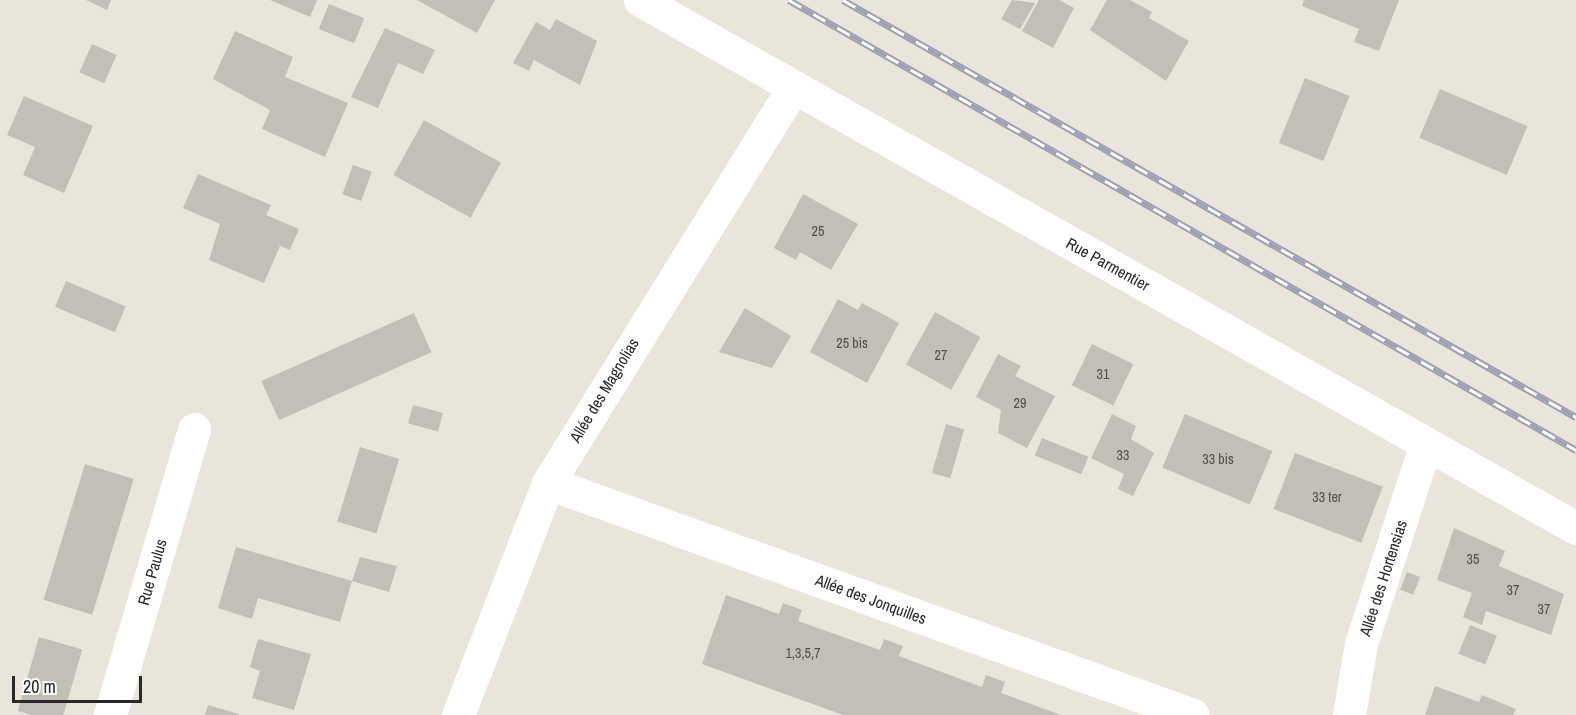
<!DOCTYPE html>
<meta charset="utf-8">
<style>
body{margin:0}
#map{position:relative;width:1576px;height:715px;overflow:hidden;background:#eae5db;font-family:"Archivo Narrow",sans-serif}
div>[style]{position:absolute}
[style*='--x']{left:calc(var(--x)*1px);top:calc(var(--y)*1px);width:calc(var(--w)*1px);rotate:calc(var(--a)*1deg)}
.building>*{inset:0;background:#c2bfb7;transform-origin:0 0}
.street>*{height:33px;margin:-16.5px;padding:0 16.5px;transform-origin:16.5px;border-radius:16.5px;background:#fff}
.rail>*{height:7px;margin-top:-3.5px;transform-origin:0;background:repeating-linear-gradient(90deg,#fff 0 14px,#9e9fb2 0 28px);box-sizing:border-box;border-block:2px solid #9e9fb2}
span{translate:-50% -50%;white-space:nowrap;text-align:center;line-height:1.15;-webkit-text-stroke:4.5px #fff;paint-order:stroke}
.number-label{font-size:14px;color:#4e4e4c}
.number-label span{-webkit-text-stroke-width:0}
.street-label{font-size:16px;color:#282828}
.scale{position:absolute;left:12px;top:676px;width:130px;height:27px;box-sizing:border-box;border:3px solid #282828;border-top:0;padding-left:8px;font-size:18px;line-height:21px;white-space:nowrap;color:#282828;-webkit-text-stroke:4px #fff;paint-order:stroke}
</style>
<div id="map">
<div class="building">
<i style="clip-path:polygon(86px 0,111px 0,107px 10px)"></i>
<i style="clip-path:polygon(270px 0,317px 0,310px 17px)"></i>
<i style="clip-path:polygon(417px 0,495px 0,477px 33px)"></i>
<i style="clip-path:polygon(1012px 0,1035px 3px,1020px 29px,1001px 19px)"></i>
<i style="clip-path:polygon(1039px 0,1059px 0,1074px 8px,1053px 48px,1022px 31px)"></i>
<i style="clip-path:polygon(1107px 0,1130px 0,1152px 12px,1149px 18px,1189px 41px,1166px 81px,1090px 30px)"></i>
<i style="clip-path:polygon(1304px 0,1399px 0,1379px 51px,1354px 42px,1359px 29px,1302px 6px)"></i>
<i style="left:329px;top:4px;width:38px;height:27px;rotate:22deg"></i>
<i style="clip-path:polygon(556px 19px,597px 41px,580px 85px,534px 60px,529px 71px,513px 63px,536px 22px,550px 30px)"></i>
<i style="clip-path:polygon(385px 28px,435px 50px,423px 74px,398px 63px,378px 108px,351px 97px)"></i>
<i style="clip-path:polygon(235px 31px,293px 57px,285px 77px,348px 103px,325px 157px,262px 129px,270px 110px,213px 79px)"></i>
<i style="left:92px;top:44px;width:27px;height:31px;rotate:24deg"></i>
<i style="left:1305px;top:78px;width:48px;height:70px;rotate:22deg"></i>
<i style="left:1440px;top:89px;width:95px;height:53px;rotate:23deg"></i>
<i style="clip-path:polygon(24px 96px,93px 126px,64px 193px,23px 175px,35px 147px,7px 135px)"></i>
<i style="left:424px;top:120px;width:88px;height:63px;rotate:29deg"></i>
<i style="left:353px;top:165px;width:20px;height:31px;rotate:20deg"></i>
<i style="clip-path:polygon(198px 174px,271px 205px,266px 215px,299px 229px,290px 250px,280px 246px,264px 283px,209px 260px,220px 224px,183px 208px)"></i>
<i style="clip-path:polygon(803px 194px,858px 224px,831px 270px,800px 252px,796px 260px,774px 248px)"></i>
<i style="left:66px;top:281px;width:65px;height:28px;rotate:23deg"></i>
<i style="clip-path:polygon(838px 299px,858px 310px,862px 303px,899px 323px,867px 383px,810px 352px)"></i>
<i style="clip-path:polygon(745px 308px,791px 336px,772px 368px,719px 352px)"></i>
<i style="left:935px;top:312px;width:52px;height:60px;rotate:29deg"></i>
<i style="left:414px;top:313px;width:43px;height:167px;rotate:66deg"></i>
<i style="left:1092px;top:344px;width:46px;height:46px;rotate:26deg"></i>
<i style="clip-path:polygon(998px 354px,1021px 366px,1015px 376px,1055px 396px,1027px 448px,998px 433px,1001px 410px,976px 397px)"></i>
<i style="left:413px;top:405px;width:31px;height:19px;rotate:15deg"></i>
<i style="clip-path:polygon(1112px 414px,1136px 426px,1131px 439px,1154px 453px,1133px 496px,1118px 489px,1124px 474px,1091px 458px)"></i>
<i style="left:1185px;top:414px;width:95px;height:58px;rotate:23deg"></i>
<i style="left:946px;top:424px;width:19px;height:51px;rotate:16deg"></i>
<i style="left:1042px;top:438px;width:50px;height:19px;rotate:22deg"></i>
<i style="left:360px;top:447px;width:41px;height:78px;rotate:17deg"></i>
<i style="left:1295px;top:453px;width:94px;height:60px;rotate:21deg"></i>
<i style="left:85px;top:464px;width:51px;height:142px;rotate:17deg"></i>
<i style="clip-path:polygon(1454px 528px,1505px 551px,1499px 566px,1564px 594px,1551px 635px,1486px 611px,1482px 625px,1463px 617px,1472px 593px,1437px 580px)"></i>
<i style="clip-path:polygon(236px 547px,352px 581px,360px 557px,397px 566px,389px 592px,352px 581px,340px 622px,258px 598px,252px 619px,218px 608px)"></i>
<i style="left:1407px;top:572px;width:14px;height:19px;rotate:21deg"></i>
<i style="clip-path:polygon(726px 595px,779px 614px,783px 603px,802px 610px,798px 621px,880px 650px,884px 639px,903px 646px,899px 656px,982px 687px,986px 675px,1005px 682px,1001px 693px,1061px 715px,843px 715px,702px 664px)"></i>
<i style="left:1470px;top:625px;width:29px;height:31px;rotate:22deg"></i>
<i style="left:39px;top:637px;width:45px;height:77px;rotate:16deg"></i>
<i style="clip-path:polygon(258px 639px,311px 654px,294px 710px,252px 698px,260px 671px,250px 667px)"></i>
<i style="clip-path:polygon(1435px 686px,1479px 702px,1482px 695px,1516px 709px,1513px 715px,1425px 715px)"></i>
<i style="clip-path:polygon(208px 705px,239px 714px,239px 715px,205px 715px)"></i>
</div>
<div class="street">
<i style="--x:640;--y:0;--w:1075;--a:29.43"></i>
<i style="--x:548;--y:483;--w:685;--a:19.78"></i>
<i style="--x:110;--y:715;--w:298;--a:-73.6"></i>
<i style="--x:458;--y:715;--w:249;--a:-68.8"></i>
<i style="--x:548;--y:483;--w:466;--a:-58.2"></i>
<i style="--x:1349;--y:715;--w:72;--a:-80.4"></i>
<i style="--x:1361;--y:644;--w:211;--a:-72.1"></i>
</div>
<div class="rail">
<i style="--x:789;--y:0;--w:907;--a:29.76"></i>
<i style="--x:843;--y:0;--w:843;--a:29.64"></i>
</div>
<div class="number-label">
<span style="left:818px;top:231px">25</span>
<span style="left:852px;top:343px">25 bis</span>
<span style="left:941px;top:355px">27</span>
<span style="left:1103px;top:374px">31</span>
<span style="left:1020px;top:403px">29</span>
<span style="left:1123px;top:455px">33</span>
<span style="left:1218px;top:459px">33 bis</span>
<span style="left:1327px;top:497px">33 ter</span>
<span style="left:1473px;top:559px">35</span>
<span style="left:1513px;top:590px">37</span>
<span style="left:1544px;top:609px">37</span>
<span style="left:803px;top:653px">1,3,5,7</span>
</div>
<div class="street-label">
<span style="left:1108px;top:264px;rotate:29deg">Rue Parmentier</span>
<span style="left:604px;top:390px;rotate:-59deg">Allée des Magnolias</span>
<span style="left:152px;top:572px;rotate:-74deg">Rue Paulus</span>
<span style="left:1383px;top:578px;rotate:-72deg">Allée des Hortensias</span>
<span style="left:871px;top:599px;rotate:20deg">Allée des Jonquilles</span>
</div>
<div class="scale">20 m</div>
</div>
